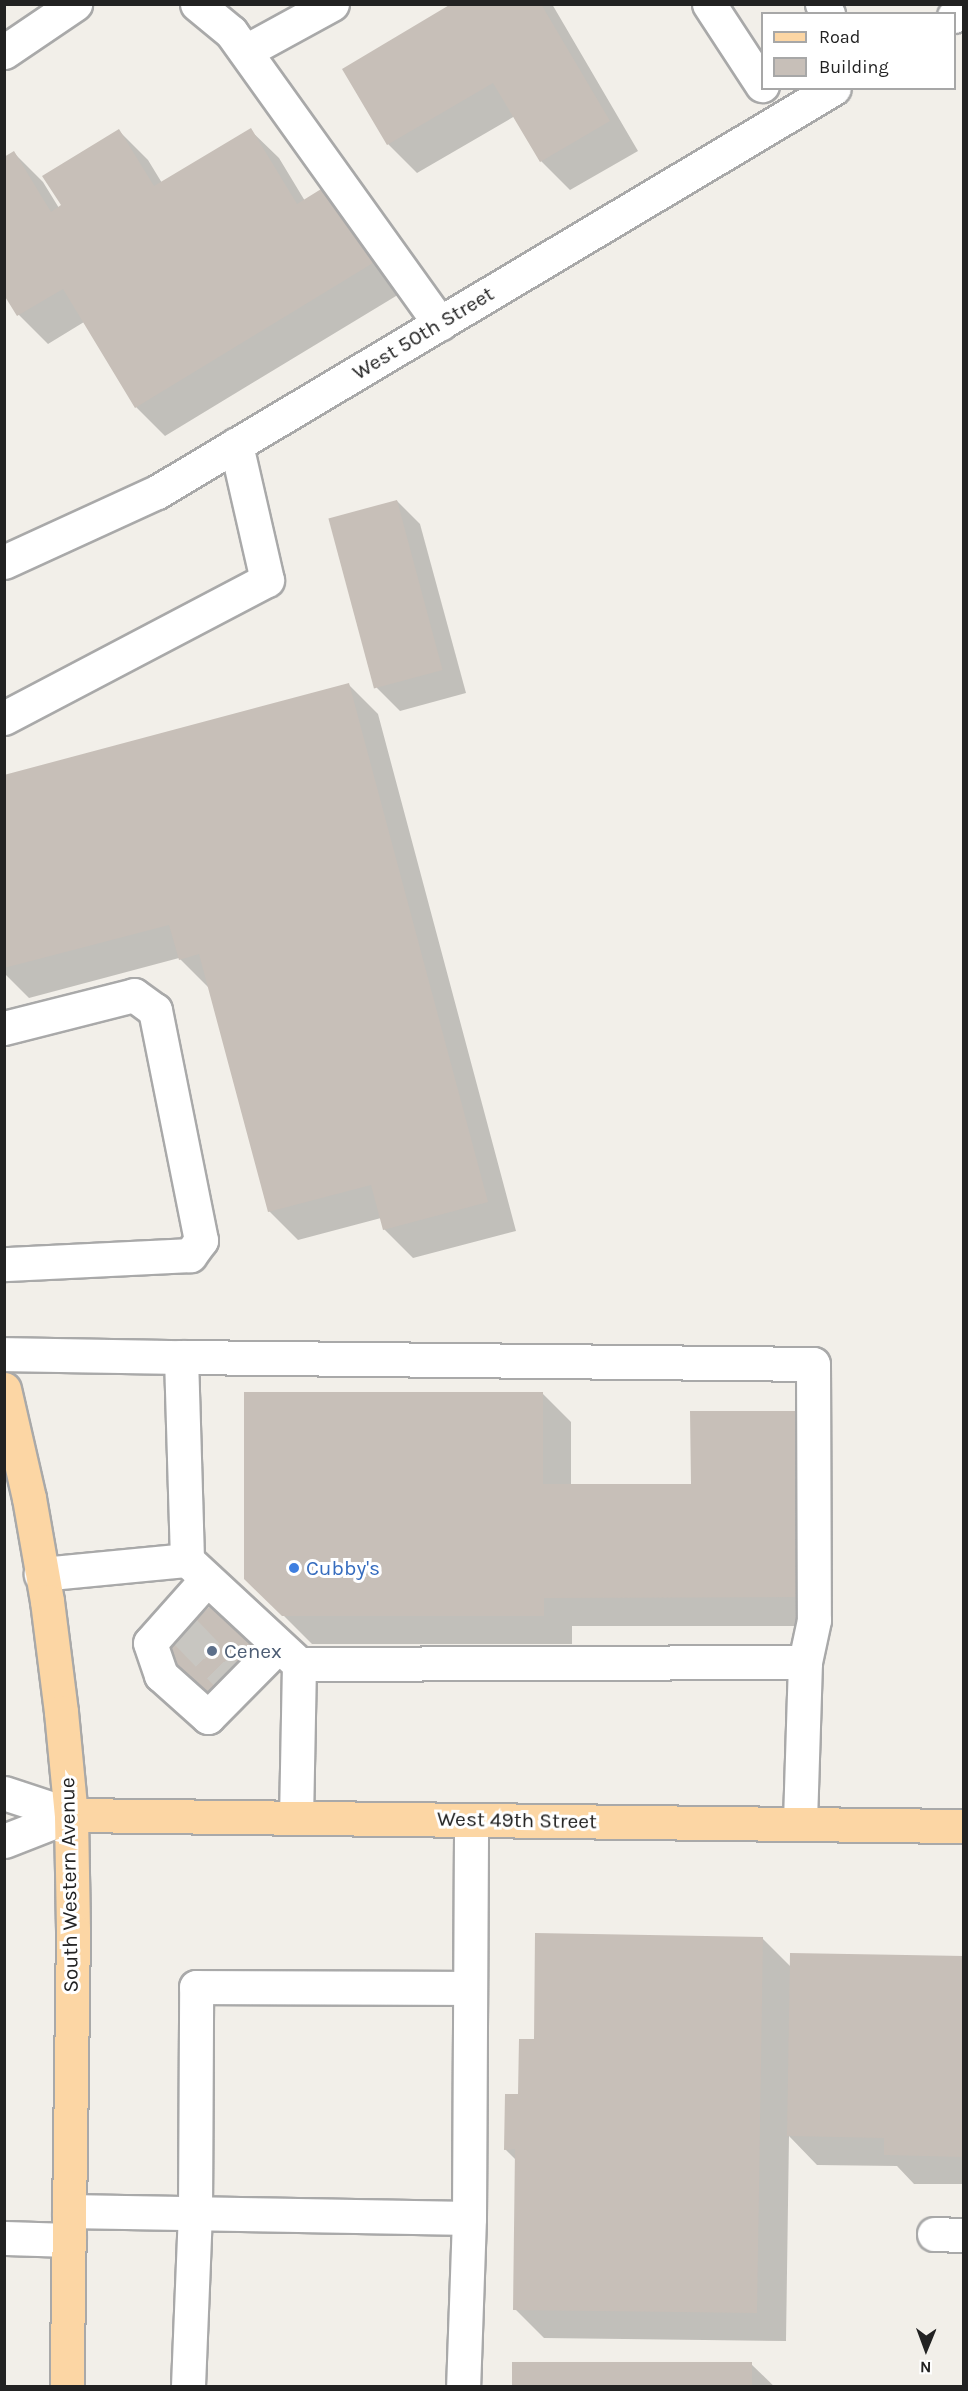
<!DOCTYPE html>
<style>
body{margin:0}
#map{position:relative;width:968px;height:2391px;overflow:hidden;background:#f2efe9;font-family:Karla,sans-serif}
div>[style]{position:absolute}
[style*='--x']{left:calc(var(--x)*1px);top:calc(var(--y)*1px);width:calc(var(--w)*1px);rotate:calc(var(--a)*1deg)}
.shadow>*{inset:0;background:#0003;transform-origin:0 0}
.building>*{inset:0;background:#c7bfb8;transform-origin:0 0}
.minor-tunnel>*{height:33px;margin-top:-16.5px;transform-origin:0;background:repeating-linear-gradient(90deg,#c8c6c1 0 33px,transparent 0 49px)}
.roads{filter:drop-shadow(2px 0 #a9a9a9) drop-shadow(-2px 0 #a9a9a9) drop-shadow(0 2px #a9a9a9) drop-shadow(0 -2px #a9a9a9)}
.minor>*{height:33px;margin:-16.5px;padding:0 16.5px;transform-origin:16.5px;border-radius:16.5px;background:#fff}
.major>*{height:33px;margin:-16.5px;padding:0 16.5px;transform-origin:16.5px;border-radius:16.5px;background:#fcd6a4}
.dots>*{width:16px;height:16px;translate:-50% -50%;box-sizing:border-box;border:3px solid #fff;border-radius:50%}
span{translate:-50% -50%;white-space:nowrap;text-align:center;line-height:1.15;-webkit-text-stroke:6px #fff;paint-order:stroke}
.street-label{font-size:21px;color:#222}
.shop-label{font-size:21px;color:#366cbe}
.left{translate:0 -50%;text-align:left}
.service-label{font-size:21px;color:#4e5e75}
.frame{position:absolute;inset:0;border:6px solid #222;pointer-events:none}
.legend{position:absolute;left:761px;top:12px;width:195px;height:78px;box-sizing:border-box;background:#fff;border:2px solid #a7a7a7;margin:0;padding:8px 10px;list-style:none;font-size:18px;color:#222}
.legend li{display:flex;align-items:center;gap:12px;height:30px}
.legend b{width:30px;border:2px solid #a7a7a7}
.north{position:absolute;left:896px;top:2319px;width:60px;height:60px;-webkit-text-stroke:4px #fff;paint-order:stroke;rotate:181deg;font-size:16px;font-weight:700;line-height:24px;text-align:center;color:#222}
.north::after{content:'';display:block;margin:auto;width:21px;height:27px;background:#222;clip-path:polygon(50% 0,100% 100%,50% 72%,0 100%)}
</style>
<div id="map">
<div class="shadow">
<i style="clip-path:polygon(454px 4px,552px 4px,638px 151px,570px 190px,541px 161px,515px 116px,417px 173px,388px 144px,344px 69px)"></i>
<i style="clip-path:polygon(250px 130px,279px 158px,305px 201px,326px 188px,401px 293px,165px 436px,136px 407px,84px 322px,48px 344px,19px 315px,4px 292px,14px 153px,43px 182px,59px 208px,119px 131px,148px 160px,162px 183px)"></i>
<i style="clip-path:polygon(397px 501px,420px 524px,466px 693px,400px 711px,377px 688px)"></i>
<i style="clip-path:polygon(349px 685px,378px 714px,516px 1231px,413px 1258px,384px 1229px,381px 1218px,298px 1240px,269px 1211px,209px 988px,179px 958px,29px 998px,4px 973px,4px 777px)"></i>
<i style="clip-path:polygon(542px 1393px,571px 1422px,571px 1485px,692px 1485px,826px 1626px,572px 1626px,572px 1644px,312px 1644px,246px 1578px)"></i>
<i style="clip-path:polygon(762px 1938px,791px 1967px,964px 1958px,964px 2184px,914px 2184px,897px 2166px,817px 2165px,789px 2136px,786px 2341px,544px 2338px,515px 2309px,516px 2160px,505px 2149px,536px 2041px)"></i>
<i style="left:751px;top:2364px;width:32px;height:237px;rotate:44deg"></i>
</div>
<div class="building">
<i style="clip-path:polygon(451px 4px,541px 4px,610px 121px,540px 162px,493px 83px,387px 145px,342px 69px)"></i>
<i style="clip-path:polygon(251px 128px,297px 204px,326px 186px,373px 263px,135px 408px,63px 289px,17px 316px,4px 295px,4px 157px,14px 151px,51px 212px,61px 205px,42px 176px,119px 129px,154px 186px)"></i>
<i style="left:397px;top:500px;width:176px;height:71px;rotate:75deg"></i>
<i style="clip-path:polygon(349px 683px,488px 1202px,383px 1230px,371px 1185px,268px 1212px,199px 954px,179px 960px,169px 925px,4px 968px,4px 775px)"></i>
<i style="clip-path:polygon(244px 1392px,543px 1392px,543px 1484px,691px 1484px,690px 1411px,797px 1411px,798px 1597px,544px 1598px,544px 1616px,282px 1616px,244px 1579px)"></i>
<i style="left:214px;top:1602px;width:66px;height:72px;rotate:45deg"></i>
<i style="clip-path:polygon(535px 1933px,763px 1937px,757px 2313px,513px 2310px,515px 2149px,504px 2150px,505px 2094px,518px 2094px,519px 2039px,534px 2039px)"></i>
<i style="clip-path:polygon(790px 1953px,964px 1956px,964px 2157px,884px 2155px,884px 2138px,787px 2136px)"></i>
<i style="left:752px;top:2362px;width:24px;height:240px;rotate:90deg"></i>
</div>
<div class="minor-tunnel">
<i style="--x:185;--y:1631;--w:66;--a:46.2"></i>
</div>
<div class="roads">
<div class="minor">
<i style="--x:197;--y:4;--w:44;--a:39.5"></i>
<i style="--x:231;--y:32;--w:359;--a:54.4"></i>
<i style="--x:709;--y:4;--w:97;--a:56.8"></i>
<i style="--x:822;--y:4;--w:12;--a:59"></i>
<i style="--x:954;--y:16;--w:11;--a:-27"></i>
<i style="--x:246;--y:51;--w:98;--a:-28.7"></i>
<i style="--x:4;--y:52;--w:86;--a:-34.1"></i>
<i style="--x:4;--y:562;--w:168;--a:-24.6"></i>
<i style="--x:157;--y:492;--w:788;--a:-30.83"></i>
<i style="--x:4;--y:718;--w:297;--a:-27.7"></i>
<i style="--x:267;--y:580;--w:139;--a:-102.9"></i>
<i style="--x:4;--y:1028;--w:134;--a:-14.2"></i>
<i style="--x:134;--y:995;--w:26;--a:36"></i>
<i style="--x:155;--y:1010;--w:235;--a:78.7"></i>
<i style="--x:201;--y:1240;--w:19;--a:126"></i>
<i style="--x:190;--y:1255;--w:186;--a:177.2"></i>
<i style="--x:4;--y:1354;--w:177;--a:1"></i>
<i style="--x:181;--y:1357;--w:203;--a:88.3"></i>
<i style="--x:187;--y:1560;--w:147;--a:174.5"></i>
<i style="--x:181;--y:1357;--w:632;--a:0.63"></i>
<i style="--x:813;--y:1364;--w:256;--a:89.8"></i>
<i style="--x:814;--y:1620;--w:43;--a:102.1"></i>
<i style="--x:187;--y:1560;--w:153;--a:42.9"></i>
<i style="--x:299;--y:1664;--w:154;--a:91.1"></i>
<i style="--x:206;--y:1580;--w:84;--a:131.6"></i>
<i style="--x:150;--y:1643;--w:34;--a:71"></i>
<i style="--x:161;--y:1675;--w:63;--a:41.8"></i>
<i style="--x:208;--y:1717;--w:100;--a:-45.4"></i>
<i style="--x:299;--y:1664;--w:506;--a:-0.23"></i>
<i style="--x:805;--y:1662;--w:161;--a:91.8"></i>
<i style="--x:4;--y:1793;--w:71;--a:18.2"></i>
<i style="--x:4;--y:1841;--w:72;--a:-21.2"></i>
<i style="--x:69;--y:2211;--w:400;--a:1"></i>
<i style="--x:469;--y:2218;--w:168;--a:92"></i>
<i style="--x:469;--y:2218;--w:398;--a:-89.7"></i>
<i style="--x:934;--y:2234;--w:30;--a:2"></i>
<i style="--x:4;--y:2238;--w:65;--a:1.8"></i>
<i style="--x:188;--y:2386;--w:173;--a:-87.7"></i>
<i style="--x:195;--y:2213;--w:226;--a:-89.7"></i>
<i style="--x:196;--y:1987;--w:274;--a:0.2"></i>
</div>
<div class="major">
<i style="--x:4;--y:1389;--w:112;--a:77.1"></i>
<i style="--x:29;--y:1498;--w:105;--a:80.1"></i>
<i style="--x:47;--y:1601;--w:112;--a:82.8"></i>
<i style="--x:61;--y:1712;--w:103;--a:84.5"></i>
<i style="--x:71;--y:1815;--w:115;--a:89"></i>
<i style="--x:73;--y:1930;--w:456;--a:90.8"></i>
<i style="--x:71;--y:1815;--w:893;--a:0.71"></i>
</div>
</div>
<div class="dots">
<i style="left:294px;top:1568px;background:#3f7fe0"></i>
<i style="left:212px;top:1651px;background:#5c6f8a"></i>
</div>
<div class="street-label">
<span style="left:423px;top:333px;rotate:-31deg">West 50th Street</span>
<span style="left:517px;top:1820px;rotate:1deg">West 49th Street</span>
<span style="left:69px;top:1885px;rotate:-91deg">South Western Avenue</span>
</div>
<div class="shop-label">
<span class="left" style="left:306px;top:1568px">Cubby's</span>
</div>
<div class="service-label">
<span class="left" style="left:224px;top:1651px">Cenex</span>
</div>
<div class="frame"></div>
<ul class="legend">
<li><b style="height:8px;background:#fcd6a4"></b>Road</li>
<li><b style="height:16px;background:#c7bfb8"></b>Building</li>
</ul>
<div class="north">N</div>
</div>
